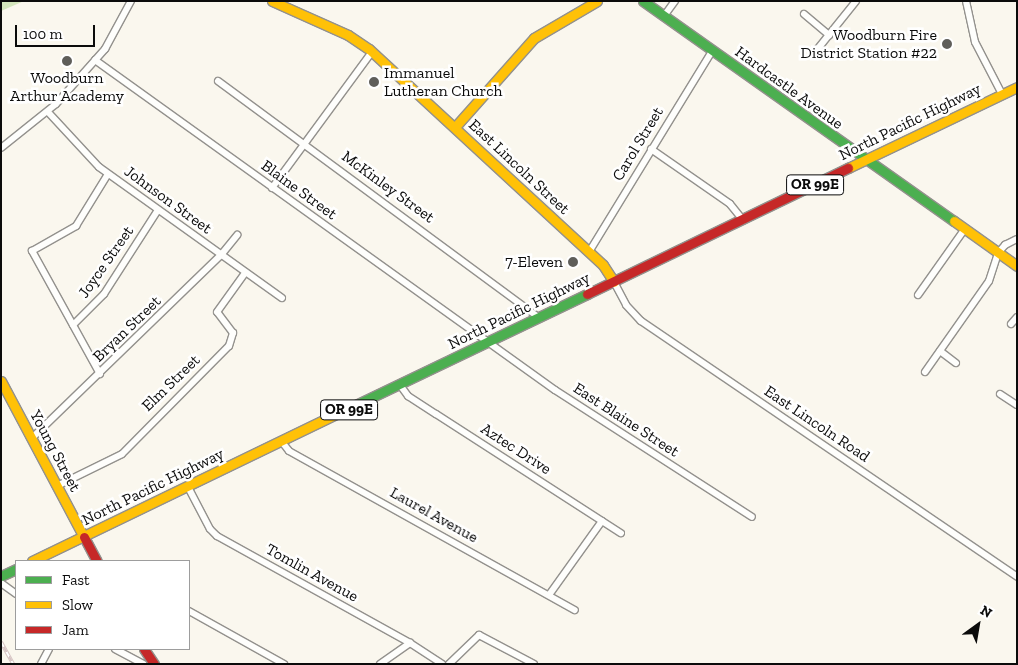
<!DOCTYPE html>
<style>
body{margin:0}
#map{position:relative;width:1018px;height:665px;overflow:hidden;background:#faf7ee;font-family:"Zilla Slab",serif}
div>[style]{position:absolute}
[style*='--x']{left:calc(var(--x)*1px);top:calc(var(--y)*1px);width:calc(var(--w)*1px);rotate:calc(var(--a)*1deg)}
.forest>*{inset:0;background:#d4e6bc}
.roads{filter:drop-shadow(1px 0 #93918d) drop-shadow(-1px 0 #93918d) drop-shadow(0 1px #93918d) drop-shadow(0 -1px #93918d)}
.street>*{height:6px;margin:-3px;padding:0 3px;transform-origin:3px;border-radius:3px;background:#fefefc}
.fast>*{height:9px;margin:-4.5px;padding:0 4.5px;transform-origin:4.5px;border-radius:4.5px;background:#4caf50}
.slow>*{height:9px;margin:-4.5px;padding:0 4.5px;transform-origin:4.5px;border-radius:4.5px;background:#ffc107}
.jam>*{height:9px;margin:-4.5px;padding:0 4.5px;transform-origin:4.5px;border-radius:4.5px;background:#c62828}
.rail>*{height:4px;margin-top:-2px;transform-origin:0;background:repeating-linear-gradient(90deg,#fff 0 5.5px,#d6c4c4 0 11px);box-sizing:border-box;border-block:1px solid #d6c4c4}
.dots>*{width:14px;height:14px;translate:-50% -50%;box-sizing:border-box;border:2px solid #fff;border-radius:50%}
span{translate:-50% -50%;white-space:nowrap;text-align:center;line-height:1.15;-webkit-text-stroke:5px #fff;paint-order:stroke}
.shield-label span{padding:1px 4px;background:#fff;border:1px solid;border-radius:4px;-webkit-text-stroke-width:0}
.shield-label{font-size:15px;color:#0b0b0b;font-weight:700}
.poi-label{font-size:16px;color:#0b0b0b}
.right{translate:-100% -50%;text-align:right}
.left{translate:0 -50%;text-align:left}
.street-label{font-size:16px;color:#0b0b0b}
.frame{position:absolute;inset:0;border:2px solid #0b0b0b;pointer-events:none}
.legend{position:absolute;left:15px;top:560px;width:175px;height:90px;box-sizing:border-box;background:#fff;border:1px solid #9d9d9d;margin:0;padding:6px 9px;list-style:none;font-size:15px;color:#0b0b0b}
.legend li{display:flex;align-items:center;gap:10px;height:25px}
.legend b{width:25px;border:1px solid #9d9d9d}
.north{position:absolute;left:953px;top:600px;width:50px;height:50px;-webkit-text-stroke:4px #fff;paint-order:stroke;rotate:32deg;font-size:14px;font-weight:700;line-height:20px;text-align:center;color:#0b0b0b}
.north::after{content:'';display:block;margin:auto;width:18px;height:22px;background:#0b0b0b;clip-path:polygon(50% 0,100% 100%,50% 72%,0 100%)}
.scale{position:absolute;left:15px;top:25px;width:80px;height:22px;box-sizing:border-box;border:2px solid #0b0b0b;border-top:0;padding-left:6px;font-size:15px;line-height:18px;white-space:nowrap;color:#0b0b0b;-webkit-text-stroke:4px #fff;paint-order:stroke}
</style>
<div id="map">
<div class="forest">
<i style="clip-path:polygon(1px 1px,24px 1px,1px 11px)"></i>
</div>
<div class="roads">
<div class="street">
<i style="--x:966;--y:1;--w:42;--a:77.6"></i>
<i style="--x:975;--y:42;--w:59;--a:62.6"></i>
<i style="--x:804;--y:14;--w:33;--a:40"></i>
<i style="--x:664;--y:16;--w:19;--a:-54"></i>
<i style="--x:816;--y:51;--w:64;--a:-51.3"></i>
<i style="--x:95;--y:60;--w:566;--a:35.66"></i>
<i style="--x:555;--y:390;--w:234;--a:32.8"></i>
<i style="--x:218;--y:81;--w:400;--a:36.4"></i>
<i style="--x:48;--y:112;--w:75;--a:47.2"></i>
<i style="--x:99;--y:167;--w:225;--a:35.6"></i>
<i style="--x:1;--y:148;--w:70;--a:-38.7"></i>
<i style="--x:56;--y:104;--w:74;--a:-48.3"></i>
<i style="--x:105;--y:49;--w:55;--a:-61.6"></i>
<i style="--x:651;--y:149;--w:96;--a:34.8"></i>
<i style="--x:730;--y:204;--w:21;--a:51"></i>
<i style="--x:272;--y:188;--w:169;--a:-53.7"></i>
<i style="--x:589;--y:252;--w:236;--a:-58.5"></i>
<i style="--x:614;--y:282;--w:26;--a:62"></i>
<i style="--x:626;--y:305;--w:22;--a:47"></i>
<i style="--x:641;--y:321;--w:455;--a:34.2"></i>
<i style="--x:918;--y:295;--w:80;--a:-54.7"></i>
<i style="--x:1011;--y:324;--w:9;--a:-49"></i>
<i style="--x:73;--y:325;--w:44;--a:-45"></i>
<i style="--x:104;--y:294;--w:100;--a:-57.3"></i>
<i style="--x:940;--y:351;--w:20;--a:37"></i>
<i style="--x:925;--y:372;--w:111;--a:-54.9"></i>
<i style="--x:989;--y:281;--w:29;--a:-72"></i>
<i style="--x:998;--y:253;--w:11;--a:-49"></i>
<i style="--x:1005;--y:245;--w:13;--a:-27"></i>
<i style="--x:100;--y:374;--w:141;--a:-118.9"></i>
<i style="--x:32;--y:251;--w:51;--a:-29.6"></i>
<i style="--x:76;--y:226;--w:61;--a:-58.4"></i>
<i style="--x:400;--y:385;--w:14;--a:54"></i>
<i style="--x:408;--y:396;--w:33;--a:33"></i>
<i style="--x:436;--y:414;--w:220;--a:32.8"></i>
<i style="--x:1000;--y:394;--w:20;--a:33"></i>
<i style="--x:32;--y:438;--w:263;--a:-44.1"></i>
<i style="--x:221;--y:255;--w:26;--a:-51"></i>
<i style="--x:282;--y:442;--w:11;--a:52"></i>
<i style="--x:289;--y:451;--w:327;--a:29.1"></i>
<i style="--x:57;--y:486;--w:72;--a:-26.2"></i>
<i style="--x:122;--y:454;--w:152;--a:-45.3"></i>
<i style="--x:229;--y:346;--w:14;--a:-73"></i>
<i style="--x:233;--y:333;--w:26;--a:-127"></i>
<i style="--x:217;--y:312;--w:48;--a:-54.3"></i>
<i style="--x:188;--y:487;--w:47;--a:62.4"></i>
<i style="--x:210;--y:529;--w:10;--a:45"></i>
<i style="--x:217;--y:536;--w:221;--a:29"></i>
<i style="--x:410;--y:643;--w:38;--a:33"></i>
<i style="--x:1;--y:583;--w:19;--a:36"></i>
<i style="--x:549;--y:595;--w:91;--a:-54.4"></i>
<i style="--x:189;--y:611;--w:109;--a:29.2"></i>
<i style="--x:115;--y:649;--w:32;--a:28"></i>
<i style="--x:41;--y:664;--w:17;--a:-62"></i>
<i style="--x:380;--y:664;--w:37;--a:-35"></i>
<i style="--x:449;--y:664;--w:42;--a:-44"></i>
<i style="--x:479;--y:635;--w:62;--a:27.8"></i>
</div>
<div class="fast">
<i style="--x:643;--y:1;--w:381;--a:35.3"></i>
<i style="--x:347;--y:409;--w:266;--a:-25.6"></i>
<i style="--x:1;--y:576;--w:17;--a:-25"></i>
</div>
<div class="slow">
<i style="--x:272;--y:1;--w:83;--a:24.1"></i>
<i style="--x:348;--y:35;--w:25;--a:34"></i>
<i style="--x:369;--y:49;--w:318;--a:42.7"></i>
<i style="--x:603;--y:265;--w:20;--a:57"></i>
<i style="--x:455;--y:127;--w:119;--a:-48.4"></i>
<i style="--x:534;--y:38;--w:73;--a:-30.4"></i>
<i style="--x:848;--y:168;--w:187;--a:-25.6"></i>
<i style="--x:954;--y:221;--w:77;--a:35.5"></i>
<i style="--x:1;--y:381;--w:177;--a:62"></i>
<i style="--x:32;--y:561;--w:350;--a:-25.8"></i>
</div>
<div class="jam">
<i style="--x:587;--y:294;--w:290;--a:-25.8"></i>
<i style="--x:84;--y:537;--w:27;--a:62"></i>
<i style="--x:144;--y:649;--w:18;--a:56"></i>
</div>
</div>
<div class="rail">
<i style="--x:1;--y:642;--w:25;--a:61"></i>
</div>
<div class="dots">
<i style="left:947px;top:44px;background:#5f5e5a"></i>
<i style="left:67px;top:61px;background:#5f5e5a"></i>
<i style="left:374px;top:82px;background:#5f5e5a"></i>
<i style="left:573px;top:262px;background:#5f5e5a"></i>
</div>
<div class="shield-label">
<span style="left:815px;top:185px">OR 99E</span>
<span style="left:349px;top:410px">OR 99E</span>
</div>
<div class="poi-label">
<span class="right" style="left:937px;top:44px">Woodburn Fire<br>District Station #22</span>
<span class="left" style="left:384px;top:82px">Immanuel<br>Lutheran Church</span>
<span style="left:67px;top:87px">Woodburn<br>Arthur Academy</span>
<span class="right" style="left:563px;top:262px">7-Eleven</span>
</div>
<div class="street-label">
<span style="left:789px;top:88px;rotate:36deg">Hardcastle Avenue</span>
<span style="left:910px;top:122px;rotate:-26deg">North Pacific Highway</span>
<span style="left:638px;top:144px;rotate:-59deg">Carol Street</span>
<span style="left:519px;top:167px;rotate:43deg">East Lincoln Street</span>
<span style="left:388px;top:187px;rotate:36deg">McKinley Street</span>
<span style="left:299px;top:190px;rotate:36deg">Blaine Street</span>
<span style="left:168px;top:200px;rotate:36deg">Johnson Street</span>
<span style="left:106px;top:262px;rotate:-55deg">Joyce Street</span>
<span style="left:519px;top:311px;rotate:-26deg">North Pacific Highway</span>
<span style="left:127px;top:329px;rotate:-44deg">Bryan Street</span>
<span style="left:171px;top:383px;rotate:-44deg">Elm Street</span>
<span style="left:626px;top:420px;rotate:33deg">East Blaine Street</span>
<span style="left:817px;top:424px;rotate:34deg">East Lincoln Road</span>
<span style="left:516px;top:449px;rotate:33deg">Aztec Drive</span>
<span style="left:55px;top:451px;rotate:62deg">Young Street</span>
<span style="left:153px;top:487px;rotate:-26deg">North Pacific Highway</span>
<span style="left:434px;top:515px;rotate:29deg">Laurel Avenue</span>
<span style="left:312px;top:573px;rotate:29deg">Tomlin Avenue</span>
</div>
<div class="frame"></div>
<ul class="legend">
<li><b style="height:6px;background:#4caf50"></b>Fast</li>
<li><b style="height:6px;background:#ffc107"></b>Slow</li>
<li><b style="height:6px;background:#c62828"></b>Jam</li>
</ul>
<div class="north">N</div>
<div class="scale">100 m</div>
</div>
